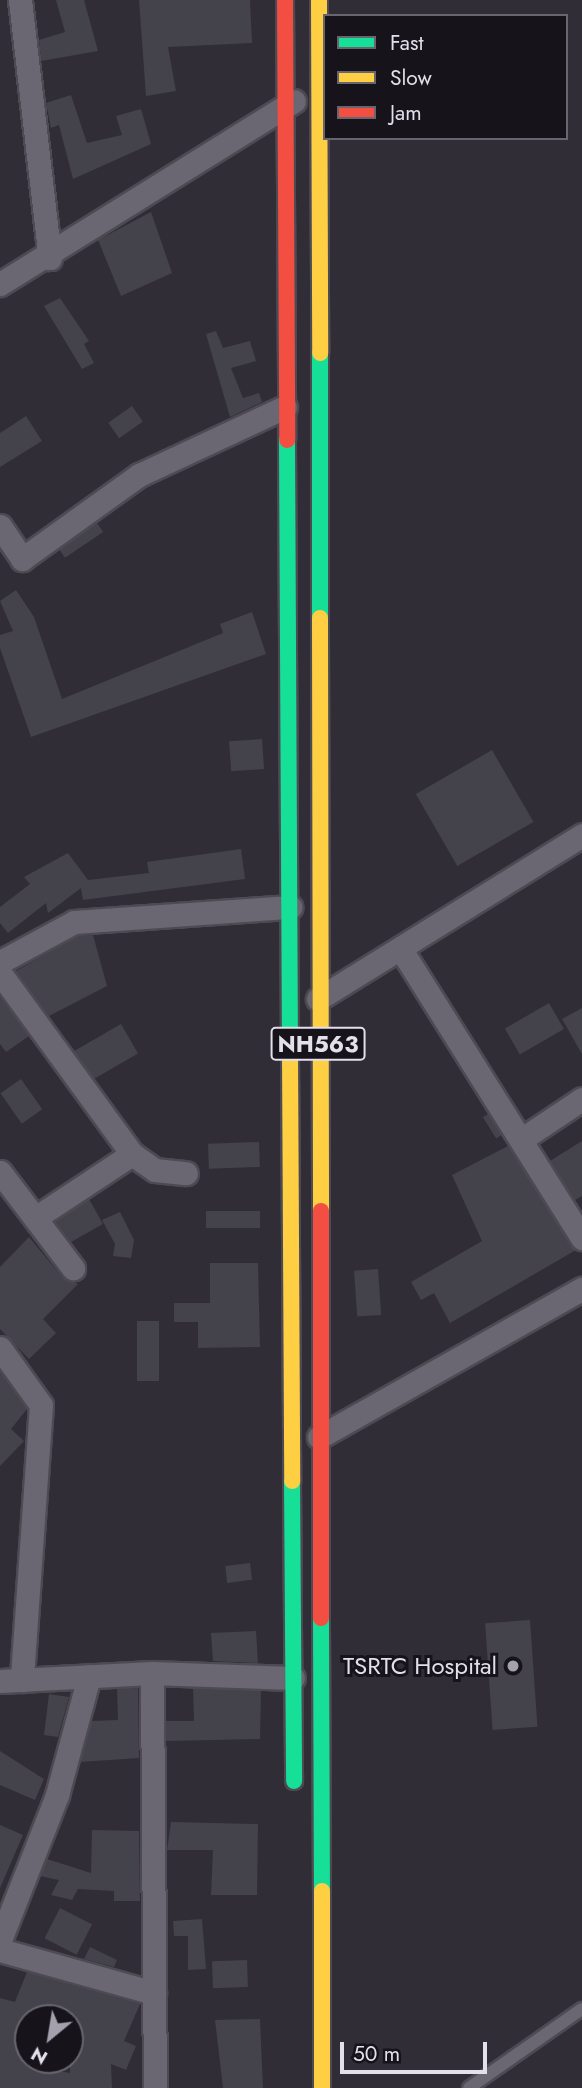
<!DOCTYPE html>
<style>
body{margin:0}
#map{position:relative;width:582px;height:2088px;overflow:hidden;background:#302d37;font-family:Jost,sans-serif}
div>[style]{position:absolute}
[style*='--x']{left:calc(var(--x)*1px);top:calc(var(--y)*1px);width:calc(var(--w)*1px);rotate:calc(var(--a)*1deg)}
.building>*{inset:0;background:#44424a;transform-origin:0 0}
.roads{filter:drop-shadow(2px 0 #4d4a53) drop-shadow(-2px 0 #4d4a53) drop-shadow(0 2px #4d4a53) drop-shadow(0 -2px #4d4a53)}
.lane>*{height:12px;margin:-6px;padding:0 6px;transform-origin:6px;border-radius:6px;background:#6b6772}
.street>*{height:23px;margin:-11.5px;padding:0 11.5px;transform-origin:11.5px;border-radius:11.5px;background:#6b6772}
.fast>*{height:16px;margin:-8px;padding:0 8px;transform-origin:8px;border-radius:8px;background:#16e098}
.slow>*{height:16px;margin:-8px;padding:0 8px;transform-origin:8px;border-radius:8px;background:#ffcf43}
.jam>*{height:16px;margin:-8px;padding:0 8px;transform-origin:8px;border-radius:8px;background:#f24e42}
.dots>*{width:19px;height:19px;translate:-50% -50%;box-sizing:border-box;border:4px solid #16131b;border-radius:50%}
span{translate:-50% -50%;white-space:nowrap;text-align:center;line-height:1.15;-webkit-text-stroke:6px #16131b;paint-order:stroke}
.shield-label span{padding:2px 5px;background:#16131b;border:2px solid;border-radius:5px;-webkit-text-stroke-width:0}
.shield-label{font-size:23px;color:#e3dfeb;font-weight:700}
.poi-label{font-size:24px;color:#e3dfeb}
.right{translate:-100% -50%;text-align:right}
.legend{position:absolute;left:323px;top:14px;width:245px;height:126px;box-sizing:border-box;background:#16131b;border:2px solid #68656e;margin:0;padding:9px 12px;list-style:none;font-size:21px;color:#e3dfeb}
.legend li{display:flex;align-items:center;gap:14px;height:35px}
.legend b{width:35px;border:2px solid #68656e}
.north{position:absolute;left:14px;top:2004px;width:70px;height:70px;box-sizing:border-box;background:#16131b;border:2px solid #68656e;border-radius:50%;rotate:210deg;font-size:19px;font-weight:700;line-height:28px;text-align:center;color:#e3dfeb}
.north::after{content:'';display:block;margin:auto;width:24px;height:32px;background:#a4a1ac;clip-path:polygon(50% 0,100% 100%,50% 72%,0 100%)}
.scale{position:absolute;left:340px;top:2042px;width:147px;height:32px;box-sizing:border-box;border:4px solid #e3dfeb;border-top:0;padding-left:9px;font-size:21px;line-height:24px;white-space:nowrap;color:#e3dfeb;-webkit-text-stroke:5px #16131b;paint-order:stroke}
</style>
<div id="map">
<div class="building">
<i style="clip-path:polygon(56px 0,84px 0,98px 51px,41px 61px,39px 40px,65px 32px)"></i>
<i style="clip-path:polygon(139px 0,250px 0,252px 43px,168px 47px,176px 91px,146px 96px)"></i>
<i style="clip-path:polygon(71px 95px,87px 143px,122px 135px,116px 116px,141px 109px,151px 144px,73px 179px,59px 125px,51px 128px,46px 103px)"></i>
<i style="clip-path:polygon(151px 212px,172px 273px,121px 296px,98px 240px)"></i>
<i style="clip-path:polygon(60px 298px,89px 341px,84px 344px,94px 363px,82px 369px,44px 306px)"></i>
<i style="clip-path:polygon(216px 331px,223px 348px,250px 341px,256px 361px,231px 368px,243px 398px,259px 393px,262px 402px,230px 417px,206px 334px)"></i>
<i style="left:132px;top:406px;width:19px;height:29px;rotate:55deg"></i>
<i style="clip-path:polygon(26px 416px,42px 441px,0 467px,0 433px)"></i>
<i style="left:97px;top:523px;width:11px;height:46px;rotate:56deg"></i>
<i style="clip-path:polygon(16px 590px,34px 617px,62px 699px,223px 633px,220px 624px,252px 612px,266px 654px,31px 737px,0 648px,0 635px,13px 631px,0 601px)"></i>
<i style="left:262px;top:739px;width:30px;height:33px;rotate:86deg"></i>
<i style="left:492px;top:750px;width:83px;height:88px;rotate:60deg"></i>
<i style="clip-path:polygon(241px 849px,245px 879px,83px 900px,81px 888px,48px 913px,46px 903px,8px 933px,0 923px,0 907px,30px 884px,24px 877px,68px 853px,88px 880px,149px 873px,147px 862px)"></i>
<i style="clip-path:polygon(93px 935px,107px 986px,49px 1016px,16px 971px,78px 936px)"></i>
<i style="clip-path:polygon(0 997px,29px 1036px,6px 1052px,0 1044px)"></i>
<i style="left:549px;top:1003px;width:30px;height:51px;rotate:60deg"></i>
<i style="clip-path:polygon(582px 1008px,582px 1054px,562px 1019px)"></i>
<i style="left:121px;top:1024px;width:34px;height:54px;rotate:60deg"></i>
<i style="left:21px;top:1079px;width:37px;height:25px;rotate:55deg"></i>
<i style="left:488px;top:1114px;width:25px;height:6px;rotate:58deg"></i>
<i style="clip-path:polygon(582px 1141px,582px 1196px,575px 1200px,550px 1161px)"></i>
<i style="left:259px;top:1142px;width:25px;height:51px;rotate:88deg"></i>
<i style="clip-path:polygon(508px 1146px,576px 1250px,450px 1323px,434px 1293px,421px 1300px,411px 1282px,482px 1241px,452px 1175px)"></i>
<i style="clip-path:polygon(89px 1199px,103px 1224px,71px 1242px,55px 1221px)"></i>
<i style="left:206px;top:1211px;width:54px;height:17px"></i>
<i style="clip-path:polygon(120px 1212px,134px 1240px,131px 1258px,113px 1256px,115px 1244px,102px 1220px)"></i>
<i style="clip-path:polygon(29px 1237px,62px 1277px,78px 1284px,43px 1319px,56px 1333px,29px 1359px,0 1329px,0 1267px)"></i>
<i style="clip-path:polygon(210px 1263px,258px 1263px,260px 1347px,198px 1348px,198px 1322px,174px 1322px,174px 1303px,210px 1303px)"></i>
<i style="left:378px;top:1269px;width:46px;height:24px;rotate:86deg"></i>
<i style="left:137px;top:1321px;width:22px;height:60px"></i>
<i style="clip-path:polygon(0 1372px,27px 1409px,11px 1429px,24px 1441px,0 1466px)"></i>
<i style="left:250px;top:1563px;width:17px;height:25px;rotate:83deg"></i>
<i style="left:530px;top:1620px;width:107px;height:45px;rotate:86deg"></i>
<i style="clip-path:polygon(256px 1631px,258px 1663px,213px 1661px,211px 1633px)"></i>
<i style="clip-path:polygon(138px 1688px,139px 1758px,80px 1762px,91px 1721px,118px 1720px,117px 1689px)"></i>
<i style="clip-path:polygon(193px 1688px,261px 1691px,260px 1739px,166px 1741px,166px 1721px,194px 1721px)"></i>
<i style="clip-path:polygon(49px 1694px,69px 1697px,58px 1737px,44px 1735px)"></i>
<i style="clip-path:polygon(0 1751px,44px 1779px,35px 1800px,0 1785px)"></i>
<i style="clip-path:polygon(171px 1822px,258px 1824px,257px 1895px,211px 1895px,213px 1850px,167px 1850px)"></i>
<i style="clip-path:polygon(0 1825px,23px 1835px,0 1888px)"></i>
<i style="clip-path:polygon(92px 1830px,139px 1831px,140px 1901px,114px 1901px,114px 1891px,78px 1889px,72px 1900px,51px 1895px,59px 1880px,40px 1876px,47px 1859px,91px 1873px)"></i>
<i style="left:60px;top:1908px;width:36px;height:34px;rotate:27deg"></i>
<i style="clip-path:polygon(202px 1919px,206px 1969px,188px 1970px,188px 1936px,174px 1936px,173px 1921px)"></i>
<i style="clip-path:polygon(90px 1947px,117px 1960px,114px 1967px,84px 1959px)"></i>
<i style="left:247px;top:1960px;width:27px;height:35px;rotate:88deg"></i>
<i style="clip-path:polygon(evenodd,27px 1972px,140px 2004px,124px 2041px,136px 2046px,126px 2070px,111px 2064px,112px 2088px,0 2088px,0 1998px,15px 2002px,27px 1972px,28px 2018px,70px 2018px,70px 2073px,28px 2066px,28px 2018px)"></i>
<i style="clip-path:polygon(260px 2019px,263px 2088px,223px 2088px,215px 2020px)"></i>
</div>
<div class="roads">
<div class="lane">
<i style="--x:469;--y:2088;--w:138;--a:-35"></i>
</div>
<div class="street">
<i style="--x:20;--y:0;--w:260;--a:83.4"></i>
<i style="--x:0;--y:284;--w:346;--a:-31.9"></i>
<i style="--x:0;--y:526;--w:40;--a:56"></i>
<i style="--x:22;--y:559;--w:144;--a:-35.7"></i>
<i style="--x:139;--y:475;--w:161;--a:-25"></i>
<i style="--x:402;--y:951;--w:339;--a:57.9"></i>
<i style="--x:0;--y:962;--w:84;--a:-28.4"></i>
<i style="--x:74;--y:922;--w:217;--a:-4"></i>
<i style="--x:0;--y:973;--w:224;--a:53.9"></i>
<i style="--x:132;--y:1154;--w:28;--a:35"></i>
<i style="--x:155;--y:1170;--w:31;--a:6"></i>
<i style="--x:318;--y:999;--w:311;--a:-31.8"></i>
<i style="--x:522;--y:1139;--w:72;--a:-33.7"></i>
<i style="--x:0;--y:1172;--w:121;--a:52.8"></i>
<i style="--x:35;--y:1218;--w:116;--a:-33.4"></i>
<i style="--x:0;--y:1348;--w:70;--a:54.3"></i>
<i style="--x:41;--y:1405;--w:276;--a:94"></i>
<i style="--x:319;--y:1437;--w:302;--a:-29.4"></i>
<i style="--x:152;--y:1673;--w:415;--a:89.6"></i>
<i style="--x:0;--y:1681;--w:152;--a:-3"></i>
<i style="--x:152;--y:1673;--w:141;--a:2"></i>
<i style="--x:0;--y:1940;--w:156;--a:-68.5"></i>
<i style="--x:57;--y:1795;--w:123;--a:-74.9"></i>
<i style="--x:0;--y:1950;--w:160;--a:15.6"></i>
</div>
<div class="fast">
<i style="--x:320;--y:353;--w:265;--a:90"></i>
<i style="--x:287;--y:440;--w:611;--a:89.72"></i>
<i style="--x:292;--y:1481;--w:300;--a:89.6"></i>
<i style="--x:321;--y:1618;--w:273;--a:89.8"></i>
</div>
<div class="slow">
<i style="--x:319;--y:0;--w:353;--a:89.8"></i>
<i style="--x:320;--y:618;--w:593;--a:89.9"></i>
<i style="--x:290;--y:1051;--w:430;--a:89.7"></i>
<i style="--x:322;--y:1891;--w:197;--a:90"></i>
</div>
<div class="jam">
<i style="--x:285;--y:0;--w:440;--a:89.7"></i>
<i style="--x:321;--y:1211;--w:407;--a:90"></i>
</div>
</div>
<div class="dots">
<i style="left:513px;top:1666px;background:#a4a1ac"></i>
</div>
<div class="shield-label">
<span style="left:318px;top:1044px">NH563</span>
</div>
<div class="poi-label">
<span class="right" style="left:497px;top:1666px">TSRTC Hospital</span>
</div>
<ul class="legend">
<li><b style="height:9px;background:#16e098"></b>Fast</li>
<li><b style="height:9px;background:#ffcf43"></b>Slow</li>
<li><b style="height:9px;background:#f24e42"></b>Jam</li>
</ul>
<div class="north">N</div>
<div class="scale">50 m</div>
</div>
